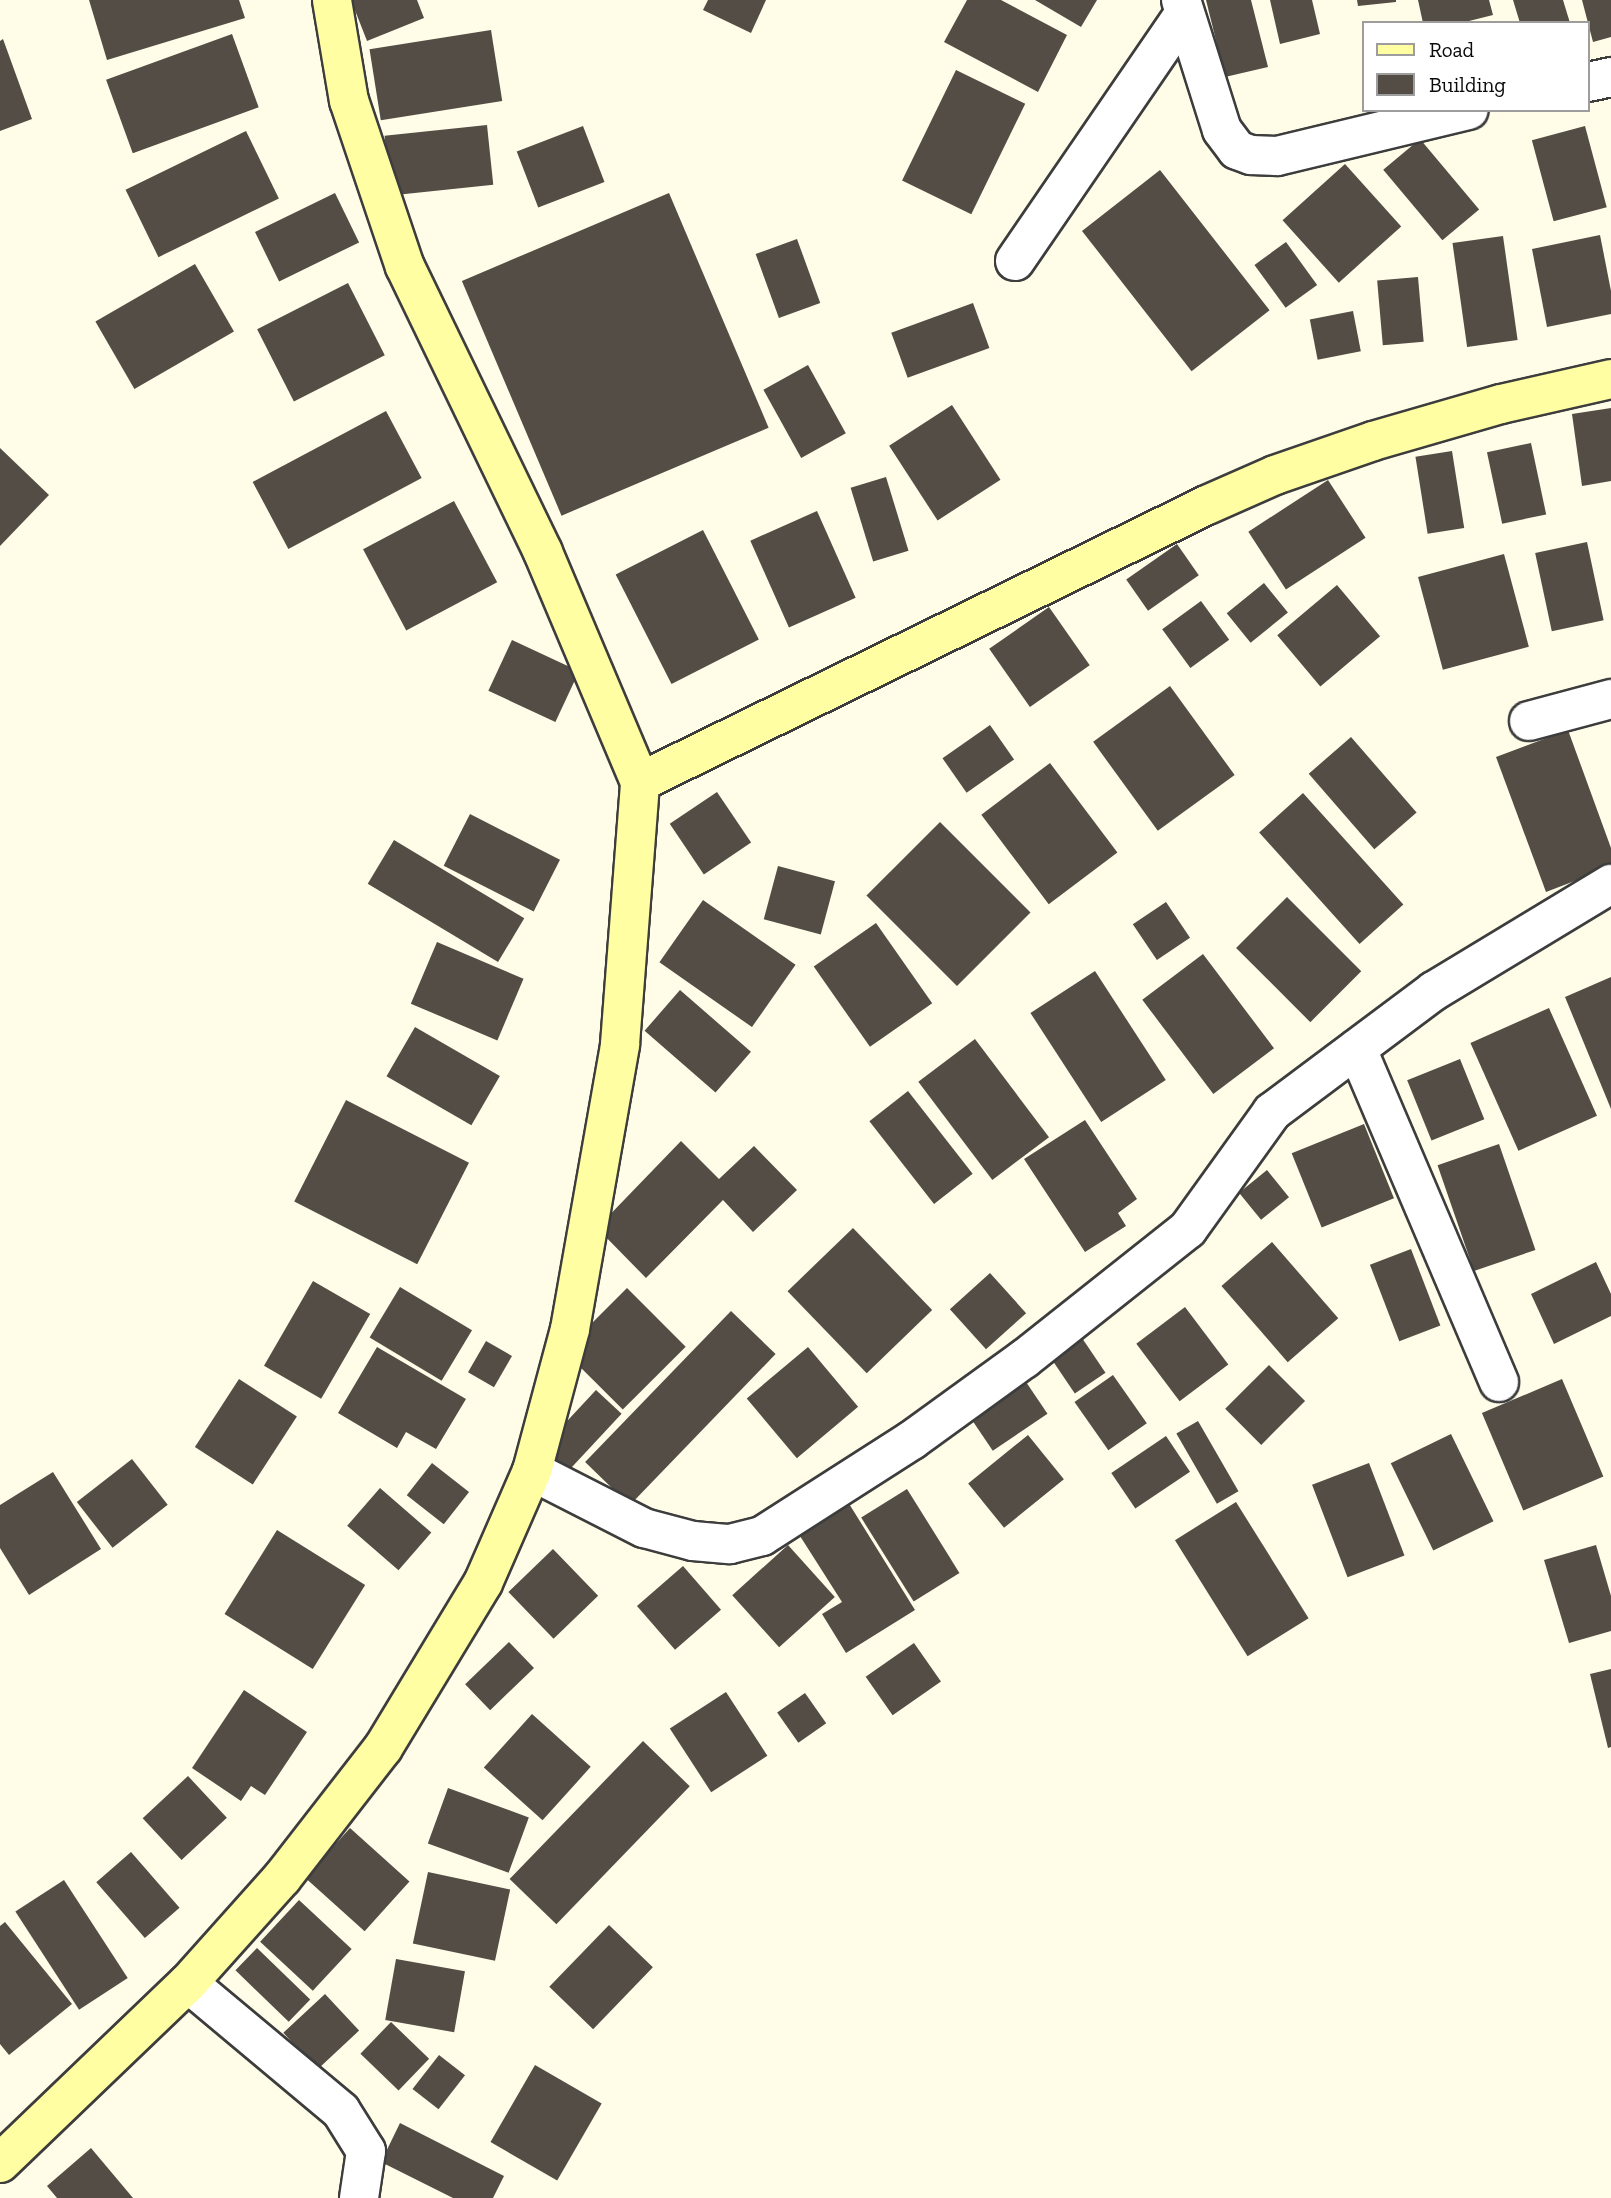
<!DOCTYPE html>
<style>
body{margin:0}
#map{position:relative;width:1611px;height:2198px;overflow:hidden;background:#fffde8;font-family:"Zilla Slab",serif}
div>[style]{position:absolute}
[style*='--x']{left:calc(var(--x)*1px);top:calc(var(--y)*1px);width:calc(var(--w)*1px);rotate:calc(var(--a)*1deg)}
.building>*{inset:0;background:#534d46;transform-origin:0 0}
.roads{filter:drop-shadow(2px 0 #3d3d3d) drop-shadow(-2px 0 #3d3d3d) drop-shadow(0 2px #3d3d3d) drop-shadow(0 -2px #3d3d3d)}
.street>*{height:38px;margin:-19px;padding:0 19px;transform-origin:19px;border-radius:19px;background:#fff}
.secondary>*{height:38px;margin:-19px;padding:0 19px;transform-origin:19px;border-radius:19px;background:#fffea3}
span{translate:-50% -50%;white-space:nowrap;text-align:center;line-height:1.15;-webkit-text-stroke:7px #fff;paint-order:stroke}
.legend{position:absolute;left:1362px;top:21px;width:228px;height:91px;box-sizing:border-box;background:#fff;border:2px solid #9d9d9d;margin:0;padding:9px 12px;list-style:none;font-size:21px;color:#0a0a0a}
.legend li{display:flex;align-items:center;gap:14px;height:35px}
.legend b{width:35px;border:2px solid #9d9d9d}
</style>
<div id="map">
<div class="building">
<i style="clip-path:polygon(89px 0,239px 0,245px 18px,107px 60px)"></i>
<i style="clip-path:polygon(351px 0,417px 0,424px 18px,367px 41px)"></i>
<i style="clip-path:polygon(708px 0,766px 0,751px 33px,703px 10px)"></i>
<i style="clip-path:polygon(967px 0,1001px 0,1067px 35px,1038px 92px,944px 42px)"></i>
<i style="clip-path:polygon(1035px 0,1097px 0,1081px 27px)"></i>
<i style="clip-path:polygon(1206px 0,1251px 0,1268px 67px,1225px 77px)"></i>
<i style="clip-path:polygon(1270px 0,1312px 0,1320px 34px,1280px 44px)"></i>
<i style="clip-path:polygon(1357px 0,1396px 0,1396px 2px,1358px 6px)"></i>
<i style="clip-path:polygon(1418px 0,1489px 0,1493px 15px,1461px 23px,1423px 23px)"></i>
<i style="clip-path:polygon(1513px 0,1563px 0,1570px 23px,1520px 23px)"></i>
<i style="clip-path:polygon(1582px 0,1611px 0,1611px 37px,1593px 42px)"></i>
<i style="left:491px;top:30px;width:72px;height:123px;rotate:81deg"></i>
<i style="left:232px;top:34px;width:78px;height:134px;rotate:70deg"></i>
<i style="clip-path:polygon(3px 39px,32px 119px,0 131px,0 41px)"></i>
<i style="left:956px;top:70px;width:77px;height:123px;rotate:26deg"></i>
<i style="left:487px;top:125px;width:60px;height:103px;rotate:84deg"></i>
<i style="left:583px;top:126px;width:60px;height:71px;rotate:69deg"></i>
<i style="left:1585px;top:126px;width:84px;height:55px;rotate:75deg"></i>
<i style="left:246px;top:131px;width:75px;height:134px;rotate:64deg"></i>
<i style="left:1420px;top:139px;width:92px;height:48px;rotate:50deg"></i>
<i style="left:1345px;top:164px;width:84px;height:84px;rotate:48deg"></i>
<i style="left:1160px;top:170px;width:178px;height:99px;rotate:52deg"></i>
<i style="left:335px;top:193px;width:55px;height:89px;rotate:64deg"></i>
<i style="left:669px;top:193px;width:255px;height:225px;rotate:67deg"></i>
<i style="clip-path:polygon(1600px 235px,1611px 291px,1611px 314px,1547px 327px,1532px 249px)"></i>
<i style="left:1503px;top:236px;width:105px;height:51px;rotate:82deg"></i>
<i style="left:797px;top:239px;width:68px;height:44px;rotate:70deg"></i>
<i style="left:1286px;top:242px;width:53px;height:39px;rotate:54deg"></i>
<i style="left:195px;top:264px;width:78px;height:115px;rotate:60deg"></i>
<i style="left:1418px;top:277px;width:65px;height:41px;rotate:85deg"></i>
<i style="left:348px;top:283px;width:81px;height:102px;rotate:63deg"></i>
<i style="left:973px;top:303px;width:48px;height:87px;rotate:70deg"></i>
<i style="left:1353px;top:311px;width:41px;height:44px;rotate:79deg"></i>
<i style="left:808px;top:365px;width:78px;height:51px;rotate:61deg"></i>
<i style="left:952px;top:405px;width:89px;height:75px;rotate:57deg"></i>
<i style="clip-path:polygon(1611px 408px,1611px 481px,1582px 486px,1572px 414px)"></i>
<i style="left:386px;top:411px;width:76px;height:151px;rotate:62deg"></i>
<i style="left:1531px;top:443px;width:73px;height:45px;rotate:78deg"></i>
<i style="clip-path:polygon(0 448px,49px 495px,0 546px)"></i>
<i style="left:1452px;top:451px;width:78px;height:37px;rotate:81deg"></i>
<i style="left:886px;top:477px;width:77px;height:37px;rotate:73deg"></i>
<i style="left:1328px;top:480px;width:69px;height:95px;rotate:57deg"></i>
<i style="left:454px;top:501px;width:92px;height:103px;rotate:62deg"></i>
<i style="left:817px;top:511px;width:95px;height:73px;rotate:66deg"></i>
<i style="left:703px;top:530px;width:123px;height:98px;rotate:63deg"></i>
<i style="left:1587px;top:542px;width:80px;height:53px;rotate:78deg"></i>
<i style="left:1177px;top:544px;width:38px;height:62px;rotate:55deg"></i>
<i style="left:1504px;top:554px;width:96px;height:89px;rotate:75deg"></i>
<i style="left:1264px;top:583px;width:38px;height:48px;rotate:51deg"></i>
<i style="left:1337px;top:585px;width:67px;height:78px;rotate:50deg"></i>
<i style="left:1201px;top:601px;width:48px;height:48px;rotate:54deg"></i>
<i style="left:1049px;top:607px;width:71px;height:73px;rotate:55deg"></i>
<i style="left:512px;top:640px;width:74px;height:56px;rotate:25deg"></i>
<i style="left:1170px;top:686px;width:110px;height:95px;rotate:54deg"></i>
<i style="left:990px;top:725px;width:42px;height:58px;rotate:55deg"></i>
<i style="clip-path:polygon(1568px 730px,1611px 848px,1611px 867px,1546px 892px,1496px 757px)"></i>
<i style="left:1351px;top:737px;width:100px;height:56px;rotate:49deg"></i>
<i style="left:1050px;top:763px;width:112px;height:86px;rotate:53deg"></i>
<i style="left:717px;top:792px;width:61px;height:57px;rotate:56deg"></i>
<i style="left:1303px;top:793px;width:150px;height:59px;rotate:48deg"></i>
<i style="left:470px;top:814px;width:101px;height:58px;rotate:27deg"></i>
<i style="left:940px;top:822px;width:128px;height:104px;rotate:45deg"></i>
<i style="left:394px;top:840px;width:152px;height:51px;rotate:31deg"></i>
<i style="left:778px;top:866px;width:59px;height:55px;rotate:15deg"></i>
<i style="left:1287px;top:897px;width:105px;height:72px;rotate:45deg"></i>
<i style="left:703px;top:900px;width:113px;height:76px;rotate:35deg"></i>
<i style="left:1166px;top:902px;width:43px;height:40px;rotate:56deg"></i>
<i style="left:876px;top:923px;width:98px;height:76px;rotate:55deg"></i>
<i style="left:437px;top:942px;width:94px;height:67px;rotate:23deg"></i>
<i style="left:1203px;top:954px;width:118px;height:76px;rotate:53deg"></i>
<i style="left:1095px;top:971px;width:130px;height:77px;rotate:57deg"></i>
<i style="clip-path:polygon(1611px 977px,1611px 1109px,1565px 997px)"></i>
<i style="left:680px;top:990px;width:94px;height:54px;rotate:41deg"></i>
<i style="left:1549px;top:1008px;width:118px;height:86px;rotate:66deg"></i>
<i style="left:415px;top:1027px;width:98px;height:57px;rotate:30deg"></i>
<i style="left:975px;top:1039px;width:123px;height:71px;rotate:53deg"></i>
<i style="left:1460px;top:1059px;width:65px;height:57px;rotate:68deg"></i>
<i style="left:908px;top:1091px;width:105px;height:49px;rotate:52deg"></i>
<i style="left:346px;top:1100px;width:138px;height:114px;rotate:27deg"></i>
<i style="clip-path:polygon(1085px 1120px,1137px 1199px,1118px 1213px,1126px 1226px,1085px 1252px,1024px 1159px)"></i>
<i style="left:1364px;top:1124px;width:80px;height:78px;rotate:68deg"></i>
<i style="clip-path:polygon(681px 1141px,719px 1179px,754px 1146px,797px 1190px,753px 1232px,723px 1200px,646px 1278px,597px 1228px)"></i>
<i style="left:1499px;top:1144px;width:112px;height:65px;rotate:71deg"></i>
<i style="left:1267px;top:1170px;width:35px;height:36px;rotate:51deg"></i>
<i style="left:853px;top:1228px;width:114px;height:91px;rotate:46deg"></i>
<i style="left:1272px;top:1242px;width:101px;height:67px;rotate:49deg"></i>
<i style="left:1411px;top:1249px;width:82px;height:44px;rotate:69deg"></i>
<i style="clip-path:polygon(1596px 1262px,1611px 1294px,1611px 1316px,1554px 1344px,1531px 1294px)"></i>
<i style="left:990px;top:1273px;width:54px;height:54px;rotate:48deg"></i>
<i style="left:313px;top:1281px;width:66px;height:98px;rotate:30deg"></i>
<i style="left:400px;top:1287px;width:84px;height:59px;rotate:31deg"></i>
<i style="left:627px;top:1288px;width:83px;height:89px;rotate:45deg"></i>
<i style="left:1185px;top:1307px;width:72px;height:61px;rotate:53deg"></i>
<i style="left:731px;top:1311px;width:62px;height:210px;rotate:44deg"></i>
<i style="left:1082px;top:1338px;width:42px;height:37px;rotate:56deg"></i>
<i style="left:486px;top:1341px;width:30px;height:36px;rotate:30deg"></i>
<i style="clip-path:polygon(377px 1347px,466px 1399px,436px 1449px,406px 1432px,397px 1448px,338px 1413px)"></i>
<i style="left:808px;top:1347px;width:78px;height:80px;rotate:50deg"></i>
<i style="left:1269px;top:1365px;width:51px;height:62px;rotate:45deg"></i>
<i style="left:1113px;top:1375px;width:59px;height:47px;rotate:55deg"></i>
<i style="left:239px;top:1379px;width:69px;height:81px;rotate:33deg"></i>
<i style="left:1024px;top:1379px;width:42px;height:66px;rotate:56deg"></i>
<i style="left:1562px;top:1379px;width:106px;height:87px;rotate:67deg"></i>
<i style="left:596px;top:1390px;width:35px;height:84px;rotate:43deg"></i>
<i style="left:1198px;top:1421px;width:81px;height:25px;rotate:60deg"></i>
<i style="left:1451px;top:1434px;width:97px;height:67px;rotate:64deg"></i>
<i style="left:1028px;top:1435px;width:57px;height:77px;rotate:51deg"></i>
<i style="left:1166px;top:1436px;width:43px;height:66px;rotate:56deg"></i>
<i style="left:132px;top:1459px;width:58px;height:70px;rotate:52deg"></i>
<i style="left:432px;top:1463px;width:47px;height:41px;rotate:38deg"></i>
<i style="left:1369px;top:1463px;width:99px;height:61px;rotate:69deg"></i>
<i style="clip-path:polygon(53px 1472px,101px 1549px,29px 1595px,0 1548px,0 1505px)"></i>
<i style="left:380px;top:1488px;width:68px;height:50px;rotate:41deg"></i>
<i style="left:907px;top:1489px;width:99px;height:54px;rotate:58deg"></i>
<i style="clip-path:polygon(843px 1494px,915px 1610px,846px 1653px,822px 1614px,842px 1602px,793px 1525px)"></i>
<i style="left:1236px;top:1502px;width:137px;height:72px;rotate:58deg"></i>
<i style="left:277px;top:1530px;width:104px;height:99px;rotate:32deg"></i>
<i style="left:788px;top:1545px;width:70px;height:75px;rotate:48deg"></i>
<i style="clip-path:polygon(1596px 1545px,1611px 1596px,1611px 1631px,1569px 1643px,1544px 1560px)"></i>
<i style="left:553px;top:1549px;width:65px;height:62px;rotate:46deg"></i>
<i style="left:683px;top:1566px;width:58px;height:61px;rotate:49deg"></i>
<i style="left:509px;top:1642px;width:36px;height:61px;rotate:46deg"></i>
<i style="left:914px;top:1643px;width:47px;height:59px;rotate:55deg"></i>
<i style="clip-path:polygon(1611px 1669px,1611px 1747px,1608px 1748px,1590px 1674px)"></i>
<i style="clip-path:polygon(244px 1690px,307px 1732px,265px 1795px,251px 1786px,241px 1801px,192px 1768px)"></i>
<i style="left:726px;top:1692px;width:76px;height:67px;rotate:57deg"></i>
<i style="left:805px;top:1693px;width:37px;height:34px;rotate:55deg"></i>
<i style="left:532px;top:1714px;width:79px;height:72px;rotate:42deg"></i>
<i style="left:643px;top:1741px;width:65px;height:192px;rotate:44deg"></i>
<i style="left:188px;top:1776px;width:57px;height:62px;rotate:47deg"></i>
<i style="left:448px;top:1788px;width:86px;height:59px;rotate:20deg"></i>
<i style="left:350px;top:1828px;width:80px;height:67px;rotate:42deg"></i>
<i style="left:131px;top:1852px;width:74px;height:46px;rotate:49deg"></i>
<i style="left:428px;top:1872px;width:84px;height:73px;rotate:12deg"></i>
<i style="left:64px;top:1880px;width:117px;height:58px;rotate:57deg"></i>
<i style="left:299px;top:1900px;width:72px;height:57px;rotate:43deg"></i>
<i style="clip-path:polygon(5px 1922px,72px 2004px,9px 2055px,0 2044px,0 1926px)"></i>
<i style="left:609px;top:1925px;width:61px;height:86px;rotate:44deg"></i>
<i style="left:257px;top:1948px;width:74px;height:31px;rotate:44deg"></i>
<i style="left:396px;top:1959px;width:70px;height:62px;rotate:10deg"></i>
<i style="left:325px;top:1994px;width:50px;height:57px;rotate:47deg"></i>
<i style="left:391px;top:2022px;width:53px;height:44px;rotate:44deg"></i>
<i style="left:439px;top:2055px;width:33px;height:43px;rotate:38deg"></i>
<i style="left:535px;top:2065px;width:77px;height:89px;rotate:30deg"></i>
<i style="clip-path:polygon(400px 2123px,504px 2176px,493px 2198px,453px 2198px,381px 2162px)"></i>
<i style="clip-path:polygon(91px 2148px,133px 2198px,57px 2198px,47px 2186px)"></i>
</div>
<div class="roads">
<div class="street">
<i style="--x:1181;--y:0;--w:136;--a:72.5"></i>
<i style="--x:1222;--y:130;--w:25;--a:53"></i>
<i style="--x:1237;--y:150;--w:15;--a:20"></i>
<i style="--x:1251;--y:155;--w:26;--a:2"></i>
<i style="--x:1277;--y:156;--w:197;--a:-13.5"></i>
<i style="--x:1588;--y:82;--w:24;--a:-12"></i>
<i style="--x:1015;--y:261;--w:299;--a:-55.6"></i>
<i style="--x:1529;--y:721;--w:85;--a:-15"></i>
<i style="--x:1357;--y:1049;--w:362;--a:66.9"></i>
<i style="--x:532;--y:1471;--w:126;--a:27"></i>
<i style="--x:644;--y:1528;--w:51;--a:14.9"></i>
<i style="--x:693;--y:1541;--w:37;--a:5"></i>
<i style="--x:730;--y:1544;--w:33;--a:-14"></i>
<i style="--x:762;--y:1536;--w:178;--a:-32.6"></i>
<i style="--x:912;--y:1440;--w:138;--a:-35.9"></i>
<i style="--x:1024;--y:1359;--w:209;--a:-38.4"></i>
<i style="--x:1188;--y:1229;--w:144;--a:-54.3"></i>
<i style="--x:1272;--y:1112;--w:202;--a:-36.8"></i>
<i style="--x:1434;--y:991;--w:207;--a:-31.2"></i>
<i style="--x:188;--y:1983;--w:199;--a:39.9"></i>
<i style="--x:341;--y:2111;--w:47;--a:58"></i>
<i style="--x:366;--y:2151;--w:48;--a:98.5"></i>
</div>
<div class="secondary">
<i style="--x:640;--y:782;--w:631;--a:-26.04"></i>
<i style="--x:1207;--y:505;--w:74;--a:-23.8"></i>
<i style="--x:1275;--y:475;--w:104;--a:-19.1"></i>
<i style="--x:1373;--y:441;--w:133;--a:-16.1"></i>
<i style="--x:1501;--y:404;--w:113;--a:-12.8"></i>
<i style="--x:0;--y:2163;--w:260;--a:-43.8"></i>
<i style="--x:188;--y:1983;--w:141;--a:-48.2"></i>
<i style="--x:282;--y:1878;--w:165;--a:-52.2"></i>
<i style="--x:383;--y:1748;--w:193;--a:-58.8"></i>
<i style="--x:483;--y:1583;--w:122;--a:-66.4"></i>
<i style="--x:532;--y:1471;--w:147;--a:-75"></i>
<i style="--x:570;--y:1329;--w:289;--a:-80"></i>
<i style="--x:620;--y:1044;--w:263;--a:-85.6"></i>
<i style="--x:640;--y:782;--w:250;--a:-112.9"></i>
<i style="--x:543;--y:552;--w:317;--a:-115.8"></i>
<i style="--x:405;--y:267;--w:175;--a:-108.6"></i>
<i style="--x:349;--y:101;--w:102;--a:-99.6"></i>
</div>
</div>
<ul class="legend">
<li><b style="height:9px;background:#fffea3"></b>Road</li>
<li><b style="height:19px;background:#534d46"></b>Building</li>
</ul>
</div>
